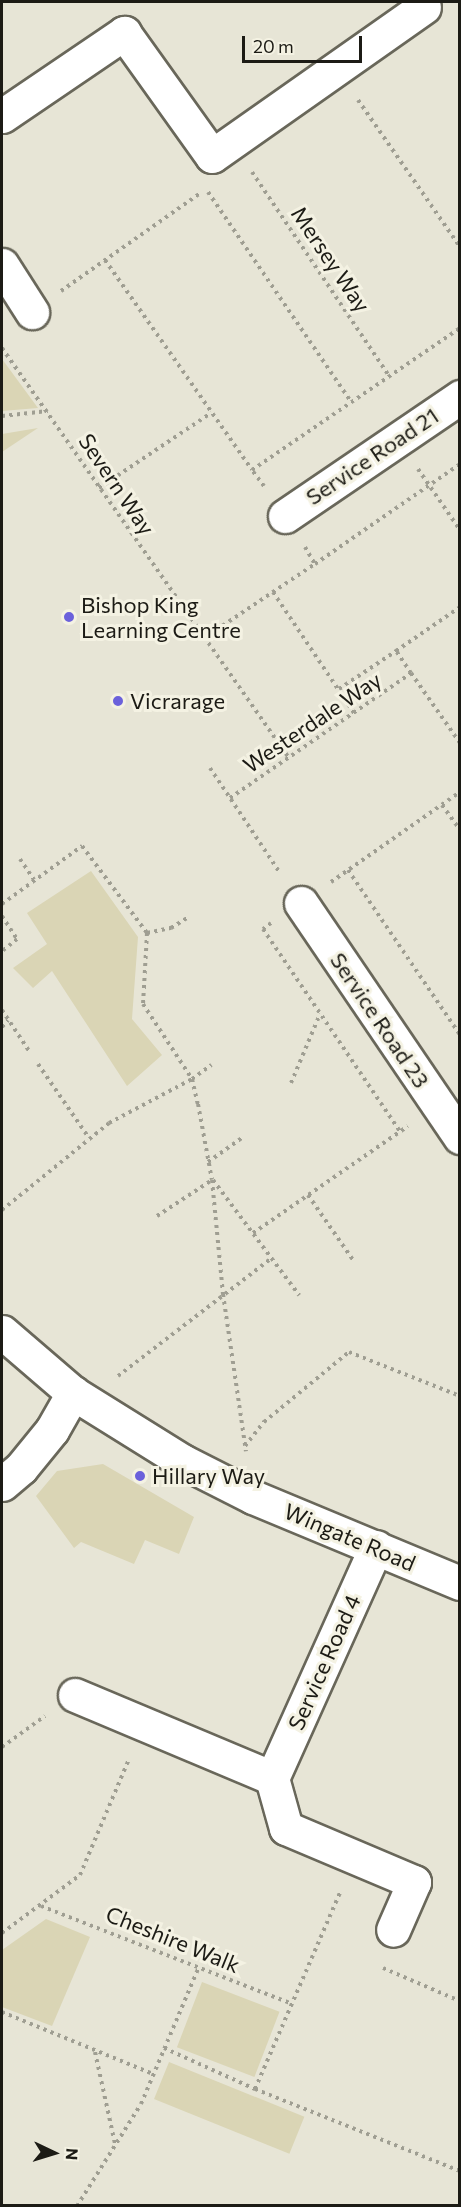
<!DOCTYPE html>
<style>
body{margin:0}
#map{position:relative;width:461px;height:2207px;overflow:hidden;background:#e7e5d6;font-family:Commissioner,sans-serif}
div>[style]{position:absolute}
[style*='--x']{left:calc(var(--x)*1px);top:calc(var(--y)*1px);width:calc(var(--w)*1px);rotate:calc(var(--a)*1deg)}
.green>*{inset:0;background:#dad5b5;transform-origin:0 0}
.path>*{height:4px;margin-top:-2px;transform-origin:0;background:repeating-linear-gradient(90deg,#9f9e92 0 3px,transparent 0 7.5px)}
.roads{filter:drop-shadow(2px 0 #69675a) drop-shadow(-2px 0 #69675a) drop-shadow(0 2px #69675a) drop-shadow(0 -2px #69675a)}
.minor>*{height:33px;margin:-16.5px;padding:0 16.5px;transform-origin:16.5px;border-radius:16.5px;background:#fff}
.dots>*{width:16px;height:16px;translate:-50% -50%;box-sizing:border-box;border:3px solid #f4f2e3;border-radius:50%}
span{translate:-50% -50%;white-space:nowrap;text-align:center;line-height:1.15;-webkit-text-stroke:6px #f4f2e3;paint-order:stroke}
.street-label{font-size:22px;color:#1c1b15}
.poi-label{font-size:22px;color:#1c1b15}
.left{translate:0 -50%;text-align:left}
.frame{position:absolute;inset:0;border:3px solid #1c1b15;pointer-events:none}
.north{position:absolute;left:24px;top:2123px;width:60px;height:60px;-webkit-text-stroke:4px #f4f2e3;paint-order:stroke;rotate:94deg;font-size:16px;font-weight:700;line-height:24px;text-align:center;color:#1c1b15}
.north::after{content:'';display:block;margin:auto;width:21px;height:27px;background:#1c1b15;clip-path:polygon(50% 0,100% 100%,50% 72%,0 100%)}
.scale{position:absolute;left:242px;top:36px;width:120px;height:27px;box-sizing:border-box;border:3px solid #1c1b15;border-top:0;padding-left:8px;font-size:18px;line-height:21px;white-space:nowrap;color:#1c1b15;-webkit-text-stroke:4px #f4f2e3;paint-order:stroke}
</style>
<div id="map">
<div class="green">
<i style="clip-path:polygon(2px 359px,38px 408px,2px 411px)"></i>
<i style="clip-path:polygon(38px 428px,2px 452px,2px 434px)"></i>
<i style="clip-path:polygon(91px 871px,138px 937px,132px 1019px,162px 1055px,127px 1086px,52px 971px,33px 988px,13px 968px,47px 944px,27px 913px)"></i>
<i style="clip-path:polygon(103px 1464px,194px 1517px,179px 1554px,145px 1540px,134px 1564px,81px 1542px,74px 1548px,36px 1496px,57px 1471px)"></i>
<i style="clip-path:polygon(46px 1919px,90px 1937px,52px 2026px,2px 2007px,2px 1950px)"></i>
<i style="left:202px;top:1982px;width:83px;height:70px;rotate:21deg"></i>
<i style="left:169px;top:2062px;width:146px;height:40px;rotate:22deg"></i>
</div>
<div class="path">
<i style="--x:358;--y:100;--w:179;--a:55.2"></i>
<i style="--x:252;--y:172;--w:246;--a:56.1"></i>
<i style="--x:208;--y:192;--w:254;--a:55.7"></i>
<i style="--x:105;--y:260;--w:256;--a:55"></i>
<i style="--x:61;--y:291;--w:172;--a:-35.1"></i>
<i style="--x:2;--y:348;--w:500;--a:55.01"></i>
<i style="--x:2;--y:416;--w:46;--a:-6.2"></i>
<i style="--x:418;--y:469;--w:74;--a:55.5"></i>
<i style="--x:264;--y:486;--w:20;--a:-127"></i>
<i style="--x:252;--y:470;--w:252;--a:-34.3"></i>
<i style="--x:99;--y:488;--w:135;--a:-33.8"></i>
<i style="--x:305;--y:547;--w:20;--a:60"></i>
<i style="--x:315;--y:564;--w:176;--a:-34.6"></i>
<i style="--x:273;--y:592;--w:146;--a:56.2"></i>
<i style="--x:204;--y:638;--w:133;--a:-33.7"></i>
<i style="--x:411;--y:673;--w:85;--a:55"></i>
<i style="--x:339;--y:689;--w:69;--a:-33.7"></i>
<i style="--x:210;--y:768;--w:126;--a:56.3"></i>
<i style="--x:230;--y:798;--w:220;--a:-34.6"></i>
<i style="--x:411;--y:673;--w:27;--a:-124"></i>
<i style="--x:396;--y:651;--w:78;--a:-34.5"></i>
<i style="--x:442;--y:805;--w:31;--a:54"></i>
<i style="--x:20;--y:859;--w:25;--a:56"></i>
<i style="--x:348;--y:870;--w:199;--a:55.8"></i>
<i style="--x:331;--y:882;--w:157;--a:-34.9"></i>
<i style="--x:2;--y:904;--w:99;--a:-35.9"></i>
<i style="--x:82;--y:846;--w:109;--a:53.2"></i>
<i style="--x:147;--y:933;--w:71;--a:93.2"></i>
<i style="--x:143;--y:1004;--w:90;--a:56.8"></i>
<i style="--x:192;--y:1079;--w:26;--a:77"></i>
<i style="--x:198;--y:1104;--w:77;--a:79.6"></i>
<i style="--x:212;--y:1180;--w:115;--a:84.5"></i>
<i style="--x:223;--y:1294;--w:159;--a:81.7"></i>
<i style="--x:2;--y:916;--w:27;--a:57"></i>
<i style="--x:17;--y:939;--w:19;--a:141"></i>
<i style="--x:271;--y:923;--w:10;--a:143"></i>
<i style="--x:263;--y:929;--w:244;--a:55.9"></i>
<i style="--x:147;--y:933;--w:25;--a:-12"></i>
<i style="--x:171;--y:928;--w:22;--a:-32"></i>
<i style="--x:2;--y:1010;--w:49;--a:56.6"></i>
<i style="--x:2;--y:1027;--w:9;--a:-49"></i>
<i style="--x:38;--y:1064;--w:90;--a:55.4"></i>
<i style="--x:291;--y:1083;--w:75;--a:-67.2"></i>
<i style="--x:208;--y:1162;--w:43;--a:-35.5"></i>
<i style="--x:213;--y:1180;--w:144;--a:53.2"></i>
<i style="--x:308;--y:1195;--w:79;--a:55.3"></i>
<i style="--x:2;--y:1210;--w:138;--a:-39.1"></i>
<i style="--x:109;--y:1123;--w:94;--a:-27.9"></i>
<i style="--x:192;--y:1079;--w:24;--a:-36"></i>
<i style="--x:157;--y:1216;--w:66;--a:-33.2"></i>
<i style="--x:253;--y:1233;--w:188;--a:-34.6"></i>
<i style="--x:118;--y:1376;--w:194;--a:-37.5"></i>
<i style="--x:245;--y:1446;--w:31;--a:-52"></i>
<i style="--x:264;--y:1422;--w:110;--a:-39.5"></i>
<i style="--x:349;--y:1352;--w:119;--a:21.6"></i>
<i style="--x:2;--y:1747;--w:53;--a:-35.8"></i>
<i style="--x:41;--y:1906;--w:269;--a:21.3"></i>
<i style="--x:2;--y:1933;--w:97;--a:-36.6"></i>
<i style="--x:80;--y:1875;--w:126;--a:-67.1"></i>
<i style="--x:383;--y:1968;--w:84;--a:23.2"></i>
<i style="--x:2;--y:2012;--w:163;--a:22.3"></i>
<i style="--x:164;--y:2048;--w:100;--a:24.3"></i>
<i style="--x:255;--y:2089;--w:217;--a:-66.6"></i>
<i style="--x:95;--y:2052;--w:94;--a:77.7"></i>
<i style="--x:255;--y:2089;--w:221;--a:21.8"></i>
<i style="--x:77;--y:2206;--w:120;--a:-57.9"></i>
<i style="--x:141;--y:2104;--w:149;--a:-67.1"></i>
</div>
<div class="roads">
<div class="minor">
<i style="--x:2;--y:116;--w:148;--a:-34.2"></i>
<i style="--x:124;--y:33;--w:151;--a:54.4"></i>
<i style="--x:212;--y:156;--w:259;--a:-35.1"></i>
<i style="--x:2;--y:265;--w:56;--a:57.4"></i>
<i style="--x:285;--y:516;--w:212;--a:-34.2"></i>
<i style="--x:301;--y:903;--w:283;--a:55.8"></i>
<i style="--x:2;--y:1332;--w:94;--a:40.7"></i>
<i style="--x:73;--y:1393;--w:131;--a:31.9"></i>
<i style="--x:184;--y:1462;--w:77;--a:26.9"></i>
<i style="--x:253;--y:1497;--w:224;--a:22.6"></i>
<i style="--x:2;--y:1484;--w:25;--a:-40"></i>
<i style="--x:21;--y:1468;--w:49;--a:-50.8"></i>
<i style="--x:52;--y:1430;--w:43;--a:-60.4"></i>
<i style="--x:376;--y:1547;--w:253;--a:114.2"></i>
<i style="--x:272;--y:1778;--w:52;--a:74.4"></i>
<i style="--x:286;--y:1828;--w:139;--a:22.9"></i>
<i style="--x:414;--y:1882;--w:52;--a:113.6"></i>
<i style="--x:75;--y:1695;--w:214;--a:22.8"></i>
</div>
</div>
<div class="dots">
<i style="left:69px;top:617px;background:#6b61db"></i>
<i style="left:118px;top:701px;background:#6b61db"></i>
<i style="left:140px;top:1476px;background:#6b61db"></i>
</div>
<div class="street-label">
<span style="left:331px;top:259px;rotate:56deg">Mersey Way</span>
<span style="left:372px;top:456px;rotate:-34deg">Service Road 21</span>
<span style="left:117px;top:484px;rotate:56deg">Severn Way</span>
<span style="left:312px;top:722px;rotate:-34deg">Westerdale Way</span>
<span style="left:380px;top:1020px;rotate:56deg">Service Road 23</span>
<span style="left:350px;top:1537px;rotate:23deg">Wingate Road</span>
<span style="left:324px;top:1662px;rotate:-66deg">Service Road 4</span>
<span style="left:173px;top:1939px;rotate:22deg">Cheshire Walk</span>
</div>
<div class="poi-label">
<span class="left" style="left:81px;top:617px">Bishop King<br>Learning Centre</span>
<span class="left" style="left:130px;top:701px">Vicrarage</span>
<span class="left" style="left:152px;top:1476px">Hillary Way</span>
</div>
<div class="frame"></div>
<div class="north">N</div>
<div class="scale">20 m</div>
</div>
